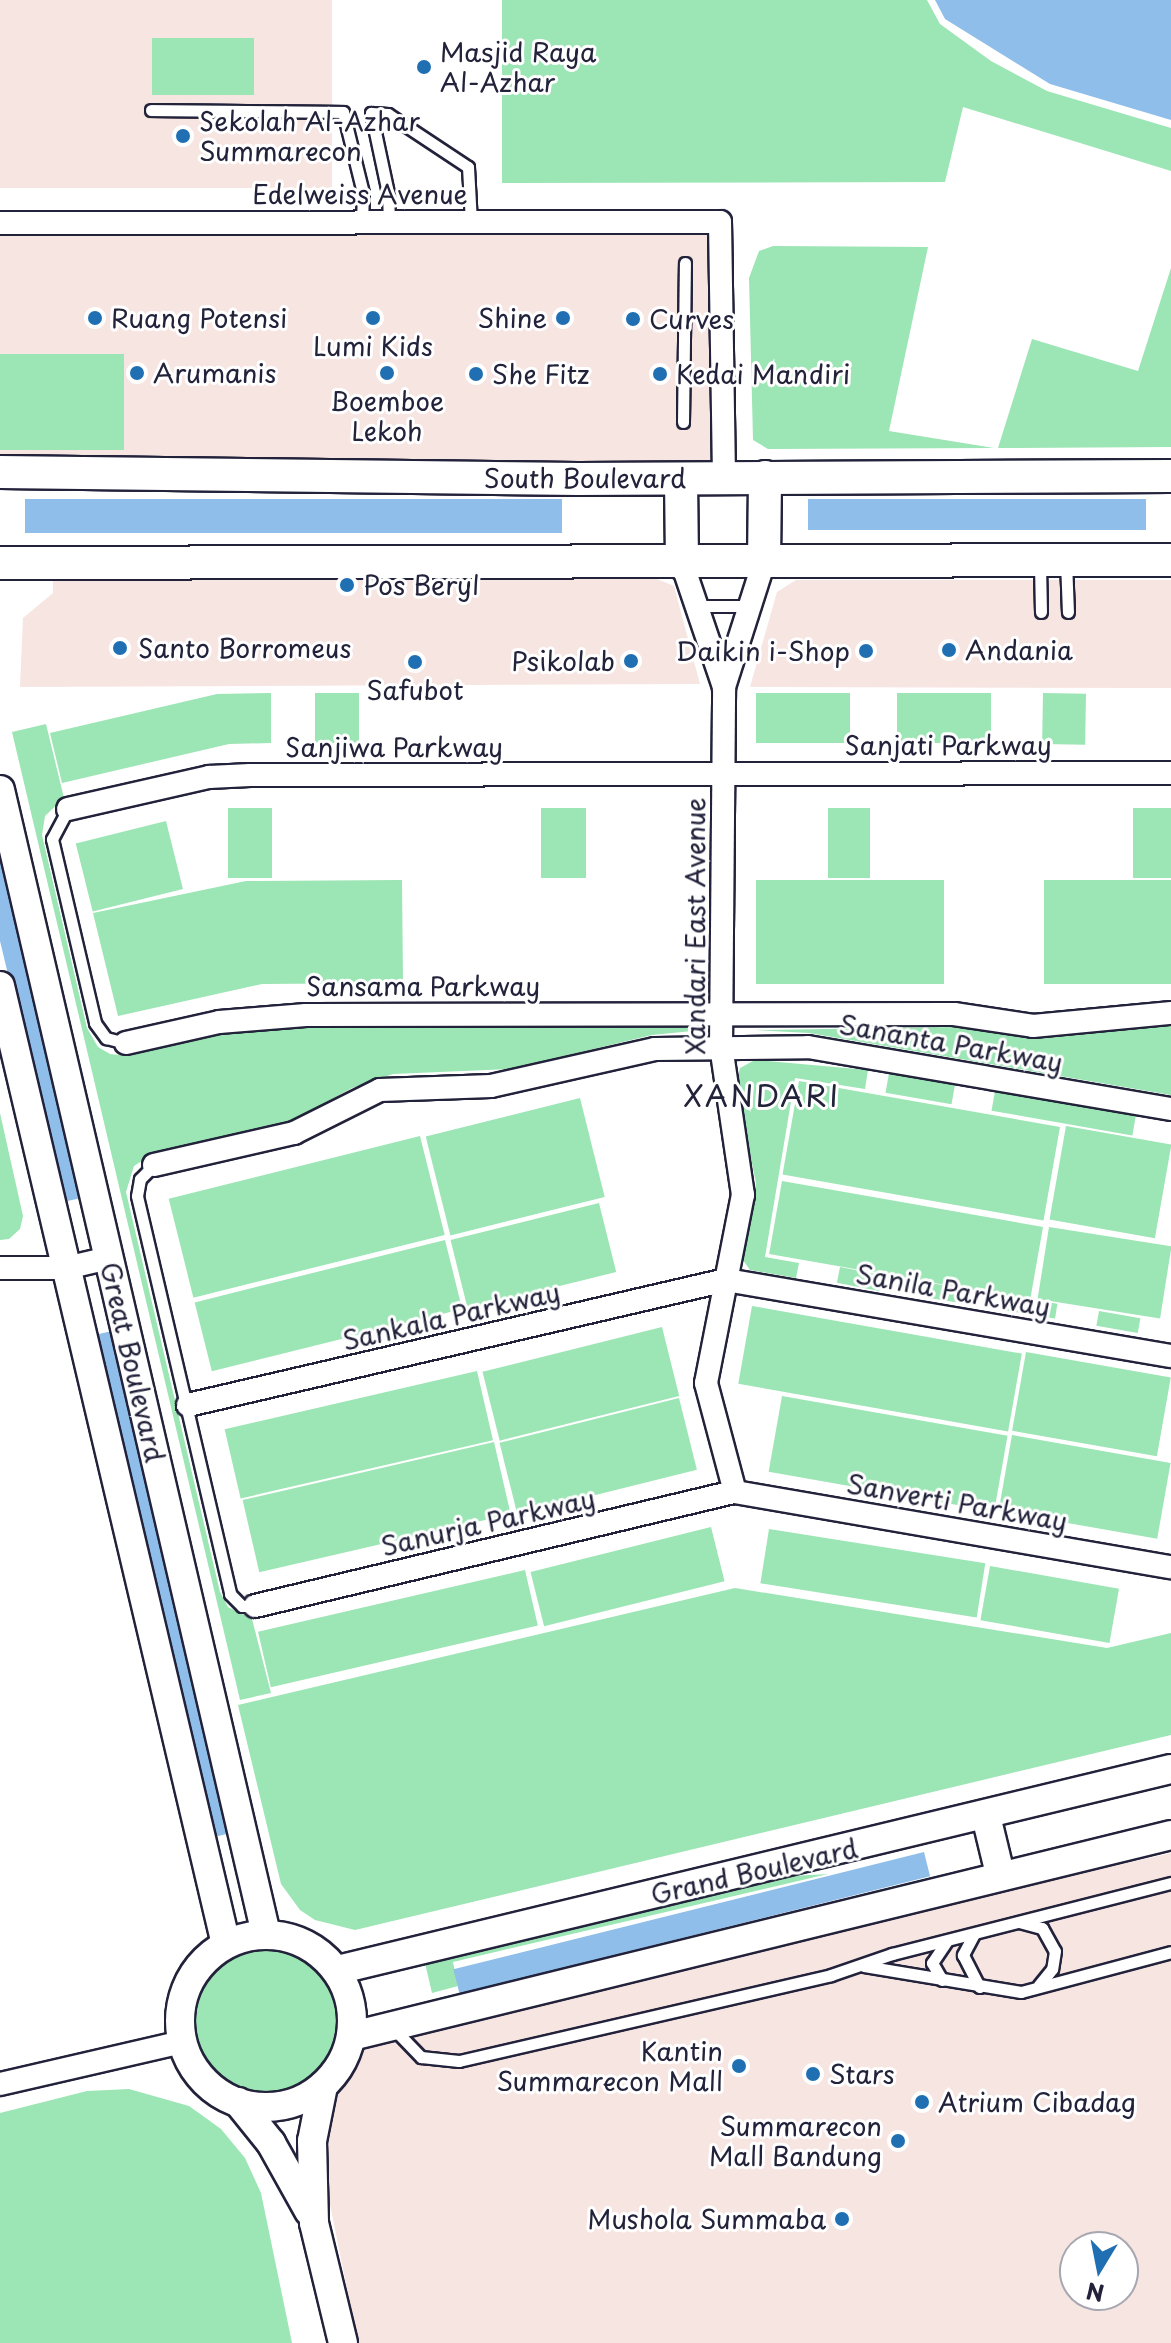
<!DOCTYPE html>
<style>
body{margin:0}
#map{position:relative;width:1171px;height:2343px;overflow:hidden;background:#fff;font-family:"Playpen Sans",sans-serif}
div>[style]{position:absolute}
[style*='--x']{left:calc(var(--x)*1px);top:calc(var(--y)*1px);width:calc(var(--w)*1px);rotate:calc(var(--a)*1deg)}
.built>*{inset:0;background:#f7e5e2;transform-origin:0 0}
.green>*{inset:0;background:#9ce5b4;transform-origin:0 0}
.round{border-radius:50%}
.water>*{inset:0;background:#8ebee9;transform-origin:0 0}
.roads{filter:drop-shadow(2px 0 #22223b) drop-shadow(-2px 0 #22223b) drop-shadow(0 2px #22223b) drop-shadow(0 -2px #22223b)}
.service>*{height:11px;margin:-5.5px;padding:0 5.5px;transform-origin:5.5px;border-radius:5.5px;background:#fff}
.minor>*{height:22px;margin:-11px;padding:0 11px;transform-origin:11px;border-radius:11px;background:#fff}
.tertiary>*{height:28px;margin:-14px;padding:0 14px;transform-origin:14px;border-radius:14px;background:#fff}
.tertiary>.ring{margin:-14px;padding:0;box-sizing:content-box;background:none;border:28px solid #fff;border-radius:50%}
.secondary>*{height:32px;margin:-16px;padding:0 16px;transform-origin:16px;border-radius:16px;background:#fff}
.dots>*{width:22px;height:22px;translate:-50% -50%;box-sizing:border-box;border:4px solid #fff;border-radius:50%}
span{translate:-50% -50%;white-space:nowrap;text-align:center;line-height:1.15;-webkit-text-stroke:6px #fff;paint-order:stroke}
.poi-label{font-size:26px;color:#22223b}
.left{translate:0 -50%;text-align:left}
.right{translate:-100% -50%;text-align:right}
.street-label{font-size:26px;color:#22223b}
.quarter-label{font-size:30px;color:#22223b;letter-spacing:2px}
.north{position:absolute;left:1059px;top:2231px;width:80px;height:80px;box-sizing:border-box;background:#fff;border:2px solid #a7a7b1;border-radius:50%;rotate:190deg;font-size:22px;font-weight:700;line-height:32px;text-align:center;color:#22223b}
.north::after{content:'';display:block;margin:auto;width:28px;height:36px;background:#1f6fb2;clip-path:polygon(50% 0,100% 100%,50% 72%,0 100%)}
</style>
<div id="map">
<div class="built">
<i style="left:0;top:0;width:332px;height:188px"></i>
<i style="left:0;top:233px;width:713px;height:233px"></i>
<i style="clip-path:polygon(53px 577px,652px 577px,674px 586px,700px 684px,20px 687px,23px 618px,53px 593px)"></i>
<i style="clip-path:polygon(796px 580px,1171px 580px,1171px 688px,750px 687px,777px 592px)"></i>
<i style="clip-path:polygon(evenodd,1171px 1853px,1171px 2343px,358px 2343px,318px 2145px,322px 2089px,367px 2036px,1171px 1853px,1075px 2247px,1123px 2247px,1123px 2295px,1075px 2295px,1075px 2247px)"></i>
</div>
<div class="green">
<i style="clip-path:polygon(502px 0,927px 0,940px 24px,991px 61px,1047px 91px,1171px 128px,1171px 171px,963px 107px,945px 182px,502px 183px)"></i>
<i style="left:152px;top:38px;width:102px;height:57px"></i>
<i style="clip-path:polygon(773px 246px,928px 247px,889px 431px,994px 448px,768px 449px,753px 440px,749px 278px,759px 251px)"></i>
<i style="clip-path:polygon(1171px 268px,1171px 447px,998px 448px,1032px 339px,1138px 371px)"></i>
<i style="left:0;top:354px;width:124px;height:96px"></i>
<i style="clip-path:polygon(271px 693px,271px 743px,229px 744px,62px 783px,50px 733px,217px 694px)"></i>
<i style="left:315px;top:693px;width:44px;height:50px"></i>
<i style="left:756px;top:693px;width:94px;height:50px"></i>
<i style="left:897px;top:693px;width:94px;height:50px"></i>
<i style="left:1043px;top:693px;width:43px;height:51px;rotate:1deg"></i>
<i style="clip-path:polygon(46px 724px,64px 798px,45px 816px,42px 835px,87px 1028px,98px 1047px,110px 1054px,129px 1056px,220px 1034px,306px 1027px,688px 1026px,692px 1031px,652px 1035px,510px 1069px,393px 1074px,352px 1088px,291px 1121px,154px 1153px,134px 1166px,126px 1192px,220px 1592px,228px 1607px,252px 1619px,271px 1693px,240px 1700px,12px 732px)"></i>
<i style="left:228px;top:808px;width:44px;height:70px"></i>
<i style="left:541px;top:808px;width:45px;height:70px"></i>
<i style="left:828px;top:808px;width:42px;height:70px"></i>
<i style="left:1133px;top:808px;width:38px;height:70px"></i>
<i style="left:166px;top:821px;width:70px;height:93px;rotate:76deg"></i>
<i style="clip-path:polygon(402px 880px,403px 983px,262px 984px,118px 1016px,93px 913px,246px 881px)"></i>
<i style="left:756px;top:880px;width:188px;height:104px"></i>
<i style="left:1044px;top:880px;width:127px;height:104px"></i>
<i style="clip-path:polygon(1171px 1025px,1171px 1095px,809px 1033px,755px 1030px,954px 1027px,1034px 1039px,1118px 1027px)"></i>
<i style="clip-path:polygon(755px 1060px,868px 1070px,865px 1089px,795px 1078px,765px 1257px,799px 1263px,796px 1278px,750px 1270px,743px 1260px,756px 1183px,736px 1084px,740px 1068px)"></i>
<i style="left:889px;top:1073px;width:67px;height:20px;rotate:10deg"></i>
<i style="left:799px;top:1081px;width:265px;height:95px;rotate:10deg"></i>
<i style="left:995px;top:1091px;width:143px;height:20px;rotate:10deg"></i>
<i style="left:580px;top:1098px;width:102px;height:159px;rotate:76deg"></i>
<i style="clip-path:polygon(0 1113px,23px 1216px,20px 1229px,9px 1239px,0 1240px)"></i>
<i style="left:1066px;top:1126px;width:107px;height:95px;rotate:10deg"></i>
<i style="left:420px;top:1136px;width:102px;height:259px;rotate:76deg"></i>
<i style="left:782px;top:1181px;width:265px;height:74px;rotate:10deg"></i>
<i style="left:599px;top:1203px;width:71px;height:153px;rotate:76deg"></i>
<i style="left:1049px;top:1227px;width:124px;height:73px;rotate:9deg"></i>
<i style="left:445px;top:1240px;width:71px;height:258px;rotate:76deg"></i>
<i style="left:840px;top:1267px;width:43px;height:16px;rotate:11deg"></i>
<i style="left:924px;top:1282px;width:44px;height:15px;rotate:9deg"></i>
<i style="left:1009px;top:1296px;width:49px;height:15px;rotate:9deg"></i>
<i style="left:752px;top:1306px;width:274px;height:79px;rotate:10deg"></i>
<i style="left:1099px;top:1311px;width:42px;height:15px;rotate:10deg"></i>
<i style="left:662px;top:1327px;width:71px;height:185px;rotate:76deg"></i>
<i style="left:1026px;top:1352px;width:147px;height:80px;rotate:10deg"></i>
<i style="left:477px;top:1371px;width:71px;height:259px;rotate:77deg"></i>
<i style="left:782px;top:1396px;width:229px;height:77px;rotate:10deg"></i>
<i style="left:679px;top:1398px;width:74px;height:185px;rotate:76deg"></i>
<i style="left:1012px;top:1435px;width:161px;height:77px;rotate:10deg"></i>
<i style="left:494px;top:1442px;width:74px;height:258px;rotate:77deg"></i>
<i style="left:711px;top:1527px;width:56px;height:186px;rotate:76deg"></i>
<i style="left:769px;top:1529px;width:219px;height:55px;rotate:9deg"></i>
<i style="left:990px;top:1566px;width:131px;height:55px;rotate:10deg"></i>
<i style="left:525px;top:1570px;width:57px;height:274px;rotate:77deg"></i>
<i style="clip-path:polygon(735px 1588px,1107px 1648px,1171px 1633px,1171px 1735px,355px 1930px,315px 1920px,300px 1910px,281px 1884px,238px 1705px)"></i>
<i style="clip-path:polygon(828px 1874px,453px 1962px,458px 1986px,432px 1993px,424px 1959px,774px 1877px)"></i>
<i class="round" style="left:196px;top:1950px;width:142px;height:142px"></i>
<i style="clip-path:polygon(129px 2089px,189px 2106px,221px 2129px,245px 2158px,261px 2193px,292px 2343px,0 2343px,0 2113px,87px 2091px)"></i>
</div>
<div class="water">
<i style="clip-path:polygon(935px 0,1171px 0,1171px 120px,1050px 84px,945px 19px)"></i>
<i style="left:25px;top:499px;width:537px;height:34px"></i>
<i style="left:808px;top:499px;width:338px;height:31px"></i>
<i style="clip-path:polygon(0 860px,81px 1198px,63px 1202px,0 941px)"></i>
<i style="left:112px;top:1331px;width:516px;height:18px;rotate:77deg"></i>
<i style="left:924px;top:1852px;width:25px;height:485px;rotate:76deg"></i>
</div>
<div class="roads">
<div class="service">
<i style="--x:151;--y:110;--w:192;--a:0.6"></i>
<i style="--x:343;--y:112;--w:83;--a:76.1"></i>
<i style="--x:363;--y:193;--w:30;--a:92"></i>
<i style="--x:389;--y:222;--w:29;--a:-92"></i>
<i style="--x:388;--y:193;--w:82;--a:-102"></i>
<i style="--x:371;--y:113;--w:17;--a:3"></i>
<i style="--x:388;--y:114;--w:96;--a:33.5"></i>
<i style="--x:468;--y:167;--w:55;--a:86.9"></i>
<i style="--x:683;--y:422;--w:159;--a:-89.3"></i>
<i style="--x:1066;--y:561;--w:51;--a:87.8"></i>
<i style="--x:1040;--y:565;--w:47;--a:88.8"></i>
<i style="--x:695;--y:606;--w:55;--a:0"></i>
<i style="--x:68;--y:809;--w:34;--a:118"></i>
<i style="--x:52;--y:839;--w:189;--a:76.8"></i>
<i style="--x:95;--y:1023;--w:19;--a:54"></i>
<i style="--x:106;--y:1038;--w:21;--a:14"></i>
<i style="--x:154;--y:1165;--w:20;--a:135"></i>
<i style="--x:140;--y:1179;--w:17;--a:100"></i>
<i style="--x:137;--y:1196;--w:409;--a:76.8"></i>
<i style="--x:230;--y:1594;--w:17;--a:45"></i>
<i style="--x:242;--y:1606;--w:13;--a:0"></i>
<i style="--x:1019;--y:1922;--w:24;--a:15"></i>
<i style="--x:1042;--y:1928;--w:26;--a:61"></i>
<i style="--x:1055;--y:1951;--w:18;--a:99"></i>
<i style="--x:1052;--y:1969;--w:21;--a:129"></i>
<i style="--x:974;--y:1934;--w:24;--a:118"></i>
<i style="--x:963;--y:1955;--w:36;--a:63"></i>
<i style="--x:864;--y:1966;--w:159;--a:9.4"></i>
<i style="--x:1021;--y:1992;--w:155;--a:-14.9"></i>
<i style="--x:942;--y:1980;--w:20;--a:-120"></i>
<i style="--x:932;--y:1963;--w:25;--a:-56"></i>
<i style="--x:392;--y:2027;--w:42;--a:46"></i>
<i style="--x:421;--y:2057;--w:38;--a:6"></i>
<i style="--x:459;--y:2061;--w:382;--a:-13"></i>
<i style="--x:831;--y:1975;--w:65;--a:-19"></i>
<i style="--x:892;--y:1954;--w:288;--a:-14.3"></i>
</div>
<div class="minor">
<i style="--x:0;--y:223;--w:720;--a:-0.08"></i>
<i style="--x:720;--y:222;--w:256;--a:89.1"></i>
<i style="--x:682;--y:563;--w:131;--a:71.3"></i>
<i style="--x:68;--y:809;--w:145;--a:-12.8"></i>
<i style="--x:209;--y:777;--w:41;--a:-2.8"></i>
<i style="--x:250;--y:775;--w:921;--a:-0.12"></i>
<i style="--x:126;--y:1043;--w:95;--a:-12.7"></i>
<i style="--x:219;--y:1022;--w:87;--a:-4.6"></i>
<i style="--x:306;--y:1015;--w:648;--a:-0.09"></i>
<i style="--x:954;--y:1014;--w:80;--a:8.6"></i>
<i style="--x:1033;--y:1026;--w:139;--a:-5.4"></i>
<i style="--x:154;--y:1165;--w:144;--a:-12.9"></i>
<i style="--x:294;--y:1133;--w:96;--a:-26.6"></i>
<i style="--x:380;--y:1090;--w:111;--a:-2.1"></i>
<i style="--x:491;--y:1086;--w:168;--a:-12.7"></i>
<i style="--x:655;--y:1049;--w:153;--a:-0.7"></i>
<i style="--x:808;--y:1047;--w:368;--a:9.7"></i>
<i style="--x:0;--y:1268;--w:66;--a:0"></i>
<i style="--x:66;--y:1268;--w:44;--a:-13.1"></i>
<i style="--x:188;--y:1405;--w:552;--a:-13.08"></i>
<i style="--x:726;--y:1280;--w:451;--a:9.7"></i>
<i style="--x:735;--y:1492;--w:113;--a:-104.9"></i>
<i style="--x:706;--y:1383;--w:192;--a:-78.9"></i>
<i style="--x:743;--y:1195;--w:151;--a:-98.4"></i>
<i style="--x:721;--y:1046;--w:359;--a:-89.5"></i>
<i style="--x:724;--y:687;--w:131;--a:-72.3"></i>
<i style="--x:255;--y:1606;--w:493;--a:-13.4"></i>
<i style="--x:735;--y:1492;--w:442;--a:9.8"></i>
<i style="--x:0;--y:2084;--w:187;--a:-13"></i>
</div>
<div class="tertiary">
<i style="--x:0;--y:790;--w:1175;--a:76.91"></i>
<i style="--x:0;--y:986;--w:984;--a:76.73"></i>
<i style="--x:986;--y:1816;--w:60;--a:76.4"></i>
<i class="ring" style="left:180px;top:1935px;width:144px;height:144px"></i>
<i style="--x:337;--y:1970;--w:858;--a:-13.55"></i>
<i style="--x:352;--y:2036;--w:843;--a:-13.79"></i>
<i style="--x:323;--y:2086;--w:56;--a:101.3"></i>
<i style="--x:312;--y:2141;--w:82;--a:88.6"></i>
<i style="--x:314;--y:2223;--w:123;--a:76.4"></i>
<i style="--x:238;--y:2102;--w:53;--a:51.2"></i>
<i style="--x:271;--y:2143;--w:78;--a:60.8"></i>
</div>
<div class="secondary">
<i style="--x:0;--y:472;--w:578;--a:0.69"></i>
<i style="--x:578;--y:479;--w:593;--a:-0.29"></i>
<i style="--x:681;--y:479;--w:84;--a:89.3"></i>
<i style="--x:764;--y:562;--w:85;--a:-89.3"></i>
<i style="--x:0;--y:563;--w:1171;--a:-0.15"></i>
</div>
</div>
<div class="dots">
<i style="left:424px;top:67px;background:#1f6fb2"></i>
<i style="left:183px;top:136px;background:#1f6fb2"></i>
<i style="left:95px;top:318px;background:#1f6fb2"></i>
<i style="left:373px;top:318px;background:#1f6fb2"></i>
<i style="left:563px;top:318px;background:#1f6fb2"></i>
<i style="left:633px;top:319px;background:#1f6fb2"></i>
<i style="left:137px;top:373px;background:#1f6fb2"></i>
<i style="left:387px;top:373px;background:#1f6fb2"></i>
<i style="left:476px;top:374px;background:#1f6fb2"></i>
<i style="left:660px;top:374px;background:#1f6fb2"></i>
<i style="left:347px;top:585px;background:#1f6fb2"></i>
<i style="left:120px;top:648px;background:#1f6fb2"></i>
<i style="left:949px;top:650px;background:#1f6fb2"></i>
<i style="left:866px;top:651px;background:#1f6fb2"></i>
<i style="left:631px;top:661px;background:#1f6fb2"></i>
<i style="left:415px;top:662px;background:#1f6fb2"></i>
<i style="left:739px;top:2066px;background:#1f6fb2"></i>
<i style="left:813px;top:2074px;background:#1f6fb2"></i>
<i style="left:922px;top:2102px;background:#1f6fb2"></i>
<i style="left:898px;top:2141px;background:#1f6fb2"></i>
<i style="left:842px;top:2219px;background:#1f6fb2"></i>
</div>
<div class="poi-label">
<span class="left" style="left:440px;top:67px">Masjid Raya<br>Al-Azhar</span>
<span class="left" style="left:199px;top:136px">Sekolah Al-Azhar<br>Summarecon</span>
<span class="left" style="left:111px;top:318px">Ruang Potensi</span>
<span class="right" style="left:547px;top:318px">Shine</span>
<span class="left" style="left:649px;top:319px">Curves</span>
<span style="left:373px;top:346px">Lumi Kids</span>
<span class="left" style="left:153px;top:373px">Arumanis</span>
<span class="left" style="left:492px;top:374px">She Fitz</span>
<span class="left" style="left:676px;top:374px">Kedai Mandiri</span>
<span style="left:387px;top:416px">Boemboe<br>Lekoh</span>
<span class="left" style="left:363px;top:585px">Pos Beryl</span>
<span class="left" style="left:138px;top:648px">Santo Borromeus</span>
<span class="left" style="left:965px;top:650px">Andania</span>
<span class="right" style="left:850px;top:651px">Daikin i-Shop</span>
<span class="right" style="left:615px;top:661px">Psikolab</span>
<span style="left:415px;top:690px">Safubot</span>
<span class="right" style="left:723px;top:2066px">Kantin<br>Summarecon Mall</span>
<span class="left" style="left:829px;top:2074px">Stars</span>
<span class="left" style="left:938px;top:2102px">Atrium Cibadag</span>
<span class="right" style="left:882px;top:2141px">Summarecon<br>Mall Bandung</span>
<span class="right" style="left:826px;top:2219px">Mushola Summaba</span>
</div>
<div class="street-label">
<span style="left:360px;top:194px">Edelweiss Avenue</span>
<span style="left:585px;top:478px">South Boulevard</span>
<span style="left:948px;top:745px">Sanjati Parkway</span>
<span style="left:394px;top:747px">Sanjiwa Parkway</span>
<span style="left:695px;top:926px;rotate:-90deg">Xandari East Avenue</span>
<span style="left:423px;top:986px">Sansama Parkway</span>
<span style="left:951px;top:1043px;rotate:10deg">Sananta Parkway</span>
<span style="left:953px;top:1290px;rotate:10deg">Sanila Parkway</span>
<span style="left:451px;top:1316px;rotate:-13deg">Sankala Parkway</span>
<span style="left:133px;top:1362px;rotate:77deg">Great Boulevard</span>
<span style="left:957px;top:1502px;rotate:10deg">Sanverti Parkway</span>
<span style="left:488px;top:1522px;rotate:-13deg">Sanurja Parkway</span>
<span style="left:754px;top:1871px;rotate:-13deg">Grand Boulevard</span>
</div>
<div class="quarter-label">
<span style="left:762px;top:1095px">XANDARI</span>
</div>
<div class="north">N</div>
</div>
